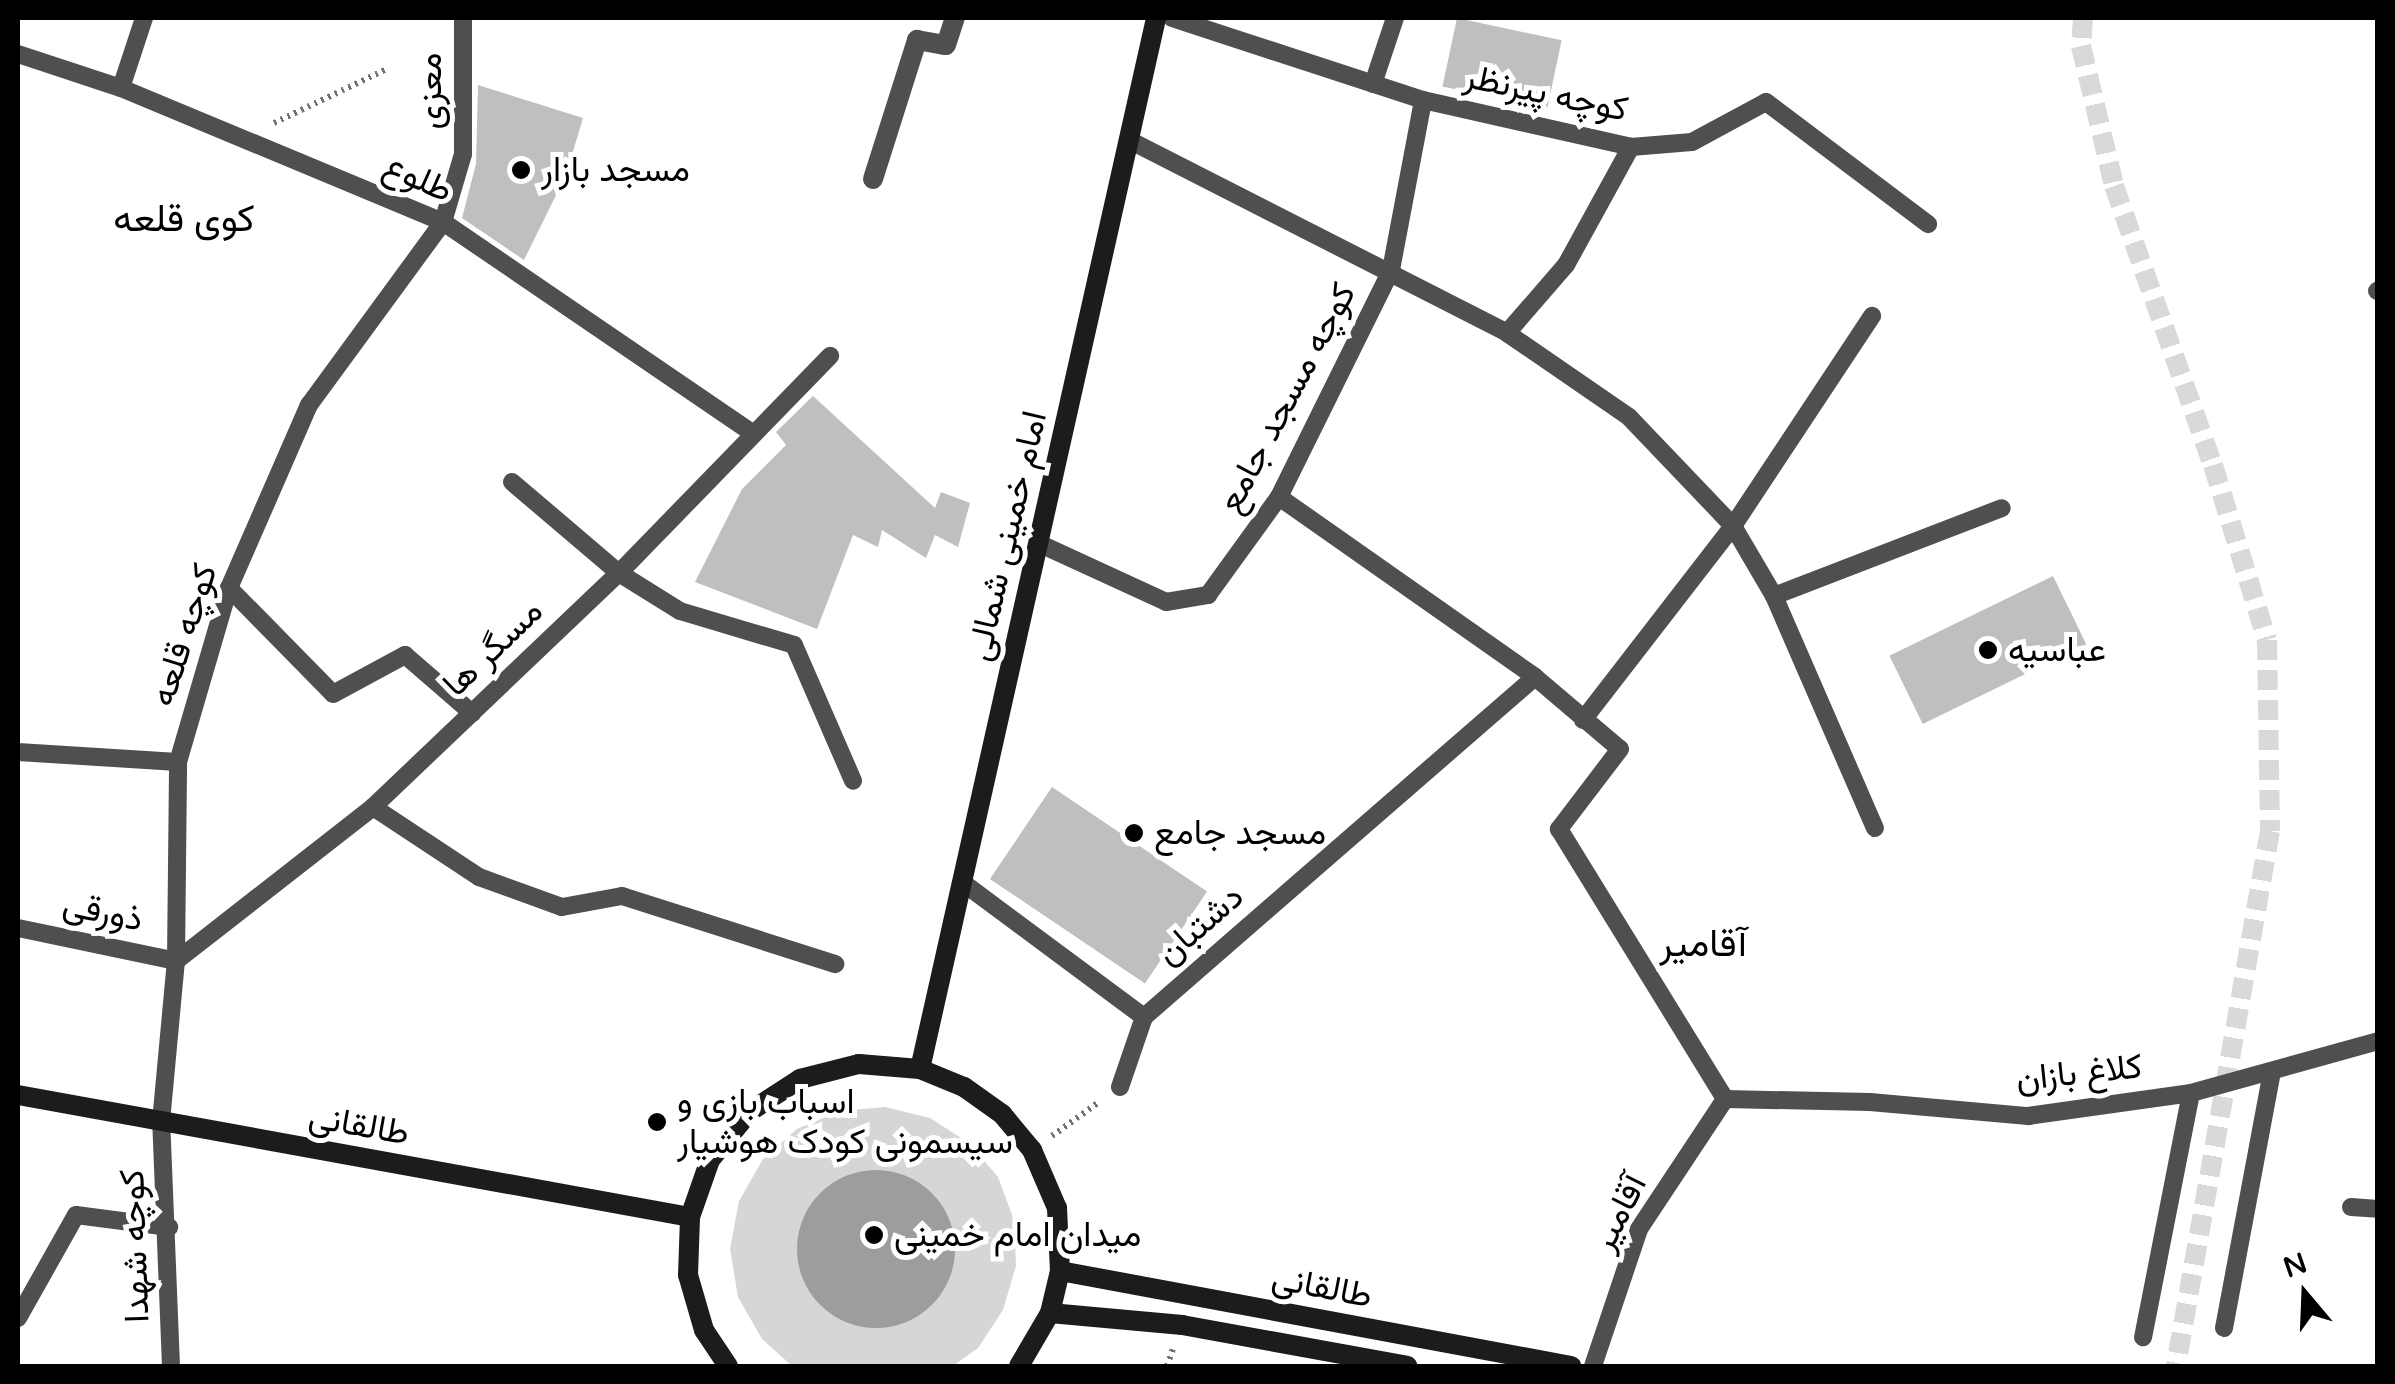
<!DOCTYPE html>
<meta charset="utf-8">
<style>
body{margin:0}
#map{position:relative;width:2395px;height:1384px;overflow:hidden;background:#fff;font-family:"Varela Round",Vazirmatn,sans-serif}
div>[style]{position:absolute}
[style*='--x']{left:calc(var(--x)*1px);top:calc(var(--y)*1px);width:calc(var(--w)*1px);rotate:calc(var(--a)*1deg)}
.green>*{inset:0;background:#d6d6d6}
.water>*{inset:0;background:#9d9d9d}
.round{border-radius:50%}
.building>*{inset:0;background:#bfbfbf;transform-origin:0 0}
.secondary-tunnel>*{height:20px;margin-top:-10px;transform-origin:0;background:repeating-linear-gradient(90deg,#d9d9d9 0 20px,transparent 0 30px)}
.path>*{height:6px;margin-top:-3px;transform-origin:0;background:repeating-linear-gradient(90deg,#717171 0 2.5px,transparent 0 7.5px)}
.lane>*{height:18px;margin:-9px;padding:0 9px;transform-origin:9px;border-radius:9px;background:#4f4f4f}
.street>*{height:20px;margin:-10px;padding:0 10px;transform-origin:10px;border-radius:10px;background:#4f4f4f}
.secondary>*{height:20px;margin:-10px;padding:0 10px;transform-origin:10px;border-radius:10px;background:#1c1c1c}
.dots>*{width:28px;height:28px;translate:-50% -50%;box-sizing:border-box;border:5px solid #fff;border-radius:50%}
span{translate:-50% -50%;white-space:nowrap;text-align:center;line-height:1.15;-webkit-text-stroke:10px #fff;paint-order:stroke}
.street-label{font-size:35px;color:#000}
.poi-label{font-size:35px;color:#000}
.left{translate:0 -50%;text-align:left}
.neighbourhood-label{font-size:38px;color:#000}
.frame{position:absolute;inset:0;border:20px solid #000;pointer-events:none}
.north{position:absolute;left:2255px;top:1244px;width:100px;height:100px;-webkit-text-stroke:8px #fff;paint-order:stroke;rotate:341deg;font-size:28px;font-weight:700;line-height:40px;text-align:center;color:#000}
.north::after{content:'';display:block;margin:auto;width:35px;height:45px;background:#000;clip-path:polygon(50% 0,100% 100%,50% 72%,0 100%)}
</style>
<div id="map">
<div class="green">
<i style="clip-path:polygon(885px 1107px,930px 1118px,969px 1143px,998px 1177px,1014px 1220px,1016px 1266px,1003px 1310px,978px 1348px,953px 1366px,792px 1366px,762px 1339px,738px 1297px,730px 1249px,739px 1201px,763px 1159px,797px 1129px,840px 1111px)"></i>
</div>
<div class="water">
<i class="round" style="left:797px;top:1170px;width:158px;height:158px"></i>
</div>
<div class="building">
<i style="left:1457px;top:18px;width:107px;height:70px;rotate:12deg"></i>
<i style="clip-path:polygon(478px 85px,583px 118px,566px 175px,524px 260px,462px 218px,476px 164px)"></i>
<i style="clip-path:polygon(813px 396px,935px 508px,941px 492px,970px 503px,958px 547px,935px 535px,926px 558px,882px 530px,878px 547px,853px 535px,817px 629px,695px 582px,742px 489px,786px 445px,776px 432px)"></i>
<i style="left:2053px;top:576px;width:76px;height:182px;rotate:64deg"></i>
<i style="left:1052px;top:787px;width:187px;height:111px;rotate:34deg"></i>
</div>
<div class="secondary-tunnel">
<i style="--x:2083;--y:18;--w:28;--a:94"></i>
<i style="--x:2081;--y:46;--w:144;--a:76.7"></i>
<i style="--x:2114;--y:186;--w:296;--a:70.5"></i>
<i style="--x:2213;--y:465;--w:183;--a:72.9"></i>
<i style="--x:2267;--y:640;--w:191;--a:89.1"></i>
<i style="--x:2270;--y:831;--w:543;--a:99.97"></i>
</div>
<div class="path">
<i style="--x:274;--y:123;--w:127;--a:-25.6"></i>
<i style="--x:1052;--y:1136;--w:58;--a:-35.9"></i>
<i style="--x:1167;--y:1366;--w:18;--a:-71"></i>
</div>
<div class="lane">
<i style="--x:1172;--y:18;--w:264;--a:18.1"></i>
<i style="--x:1423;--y:100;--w:213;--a:12.7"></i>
<i style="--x:1631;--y:147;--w:61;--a:-4.7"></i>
<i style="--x:1692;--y:142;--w:84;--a:-28.4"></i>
<i style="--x:1766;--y:102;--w:203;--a:37"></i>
<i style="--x:18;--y:54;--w:108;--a:18.3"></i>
<i style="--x:121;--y:88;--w:349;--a:22.6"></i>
<i style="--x:443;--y:222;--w:376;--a:34.3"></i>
<i style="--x:1373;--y:84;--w:70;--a:-71.6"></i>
<i style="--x:121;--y:88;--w:74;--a:-71.8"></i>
<i style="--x:1129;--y:140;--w:424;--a:27"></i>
<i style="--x:1507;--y:333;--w:148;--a:34.5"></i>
<i style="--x:1629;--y:417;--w:151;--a:46.3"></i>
<i style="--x:1733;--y:526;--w:81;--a:59.6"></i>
<i style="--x:1774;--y:596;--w:253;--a:66.5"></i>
<i style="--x:2377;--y:291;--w:1;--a:-45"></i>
<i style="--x:1507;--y:333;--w:90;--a:-49.1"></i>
<i style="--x:1566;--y:265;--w:135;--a:-61.2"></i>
<i style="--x:512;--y:482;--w:140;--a:40.4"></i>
<i style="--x:619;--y:573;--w:72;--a:31.9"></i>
<i style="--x:680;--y:611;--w:119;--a:16.6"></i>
<i style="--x:794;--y:645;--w:148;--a:66.5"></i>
<i style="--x:1279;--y:497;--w:313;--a:35.1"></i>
<i style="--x:1535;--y:677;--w:111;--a:40.3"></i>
<i style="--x:1620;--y:749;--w:101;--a:127.3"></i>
<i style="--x:1559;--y:829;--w:317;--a:58.4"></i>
<i style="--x:1038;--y:543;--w:141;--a:24.7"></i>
<i style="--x:1166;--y:602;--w:43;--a:-9.5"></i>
<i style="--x:1208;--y:595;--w:121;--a:-54.1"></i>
<i style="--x:1279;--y:497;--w:253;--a:-63.7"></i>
<i style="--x:1391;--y:270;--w:173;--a:-79.3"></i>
<i style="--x:229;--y:588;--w:148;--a:45.5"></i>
<i style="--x:333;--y:694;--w:82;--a:-28.4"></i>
<i style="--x:405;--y:655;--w:89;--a:40.9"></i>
<i style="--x:1774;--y:596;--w:244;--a:-21.1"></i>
<i style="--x:1583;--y:720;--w:245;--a:-52.3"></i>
<i style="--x:1733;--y:526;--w:252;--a:-56.5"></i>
<i style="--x:18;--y:752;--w:160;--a:3.6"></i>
<i style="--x:373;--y:807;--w:127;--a:33.4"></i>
<i style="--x:479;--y:877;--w:88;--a:19.9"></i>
<i style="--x:562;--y:907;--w:61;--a:-10.4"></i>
<i style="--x:622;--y:896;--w:224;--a:17.7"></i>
<i style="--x:962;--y:882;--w:227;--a:36.6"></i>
<i style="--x:18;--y:928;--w:161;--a:11.8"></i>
<i style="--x:176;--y:961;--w:250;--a:-38"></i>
<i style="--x:373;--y:807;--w:340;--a:-43.6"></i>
<i style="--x:619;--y:573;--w:303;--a:-45.8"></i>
<i style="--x:1120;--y:1087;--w:74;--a:-71.1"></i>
<i style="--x:1144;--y:1017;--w:518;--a:-41.01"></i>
<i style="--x:2191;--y:1093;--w:194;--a:-15.5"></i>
<i style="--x:1725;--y:1099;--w:145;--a:1.2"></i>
<i style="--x:1870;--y:1102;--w:159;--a:5.1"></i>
<i style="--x:2028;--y:1116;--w:165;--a:-8"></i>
<i style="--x:2191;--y:1093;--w:249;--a:101.1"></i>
<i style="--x:2351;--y:1207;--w:27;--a:4"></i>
<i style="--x:18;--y:1318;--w:118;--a:-60.6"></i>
<i style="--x:76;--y:1215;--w:94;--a:7.4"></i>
<i style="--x:2224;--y:1328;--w:260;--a:-79.4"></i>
<i style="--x:171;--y:1366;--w:244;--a:-92.3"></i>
<i style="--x:161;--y:1122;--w:162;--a:-84.7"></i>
<i style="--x:176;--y:961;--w:199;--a:-89.4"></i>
<i style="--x:178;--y:762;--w:181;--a:-73.7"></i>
<i style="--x:229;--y:588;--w:200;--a:-66.4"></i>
<i style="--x:309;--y:405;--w:227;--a:-53.8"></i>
<i style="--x:443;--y:222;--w:71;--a:-73.6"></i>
<i style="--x:463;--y:154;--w:136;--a:-90"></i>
<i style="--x:1593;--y:1366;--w:145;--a:-71.4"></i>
<i style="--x:1639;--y:1229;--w:156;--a:-56.5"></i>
</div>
<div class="street">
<i style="--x:873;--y:179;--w:146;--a:-72.4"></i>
<i style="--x:917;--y:40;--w:29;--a:10"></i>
<i style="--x:946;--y:45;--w:28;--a:-72"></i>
</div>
<div class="secondary">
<i style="--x:920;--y:1069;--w:1077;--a:-77.34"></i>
<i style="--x:18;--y:1095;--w:683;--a:10.29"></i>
<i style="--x:1060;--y:1271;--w:520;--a:10.53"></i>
<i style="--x:1050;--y:1313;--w:133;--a:5.2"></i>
<i style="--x:1182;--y:1325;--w:229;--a:10.3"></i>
<i style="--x:728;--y:1366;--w:43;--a:-123.7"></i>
<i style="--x:704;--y:1330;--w:57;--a:-106.2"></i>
<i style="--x:688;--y:1275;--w:58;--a:-88"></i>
<i style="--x:690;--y:1217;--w:60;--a:-70.7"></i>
<i style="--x:710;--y:1160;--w:62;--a:-50.9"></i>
<i style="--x:749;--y:1112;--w:61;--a:-32.9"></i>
<i style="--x:800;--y:1079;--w:61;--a:-14.3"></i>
<i style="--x:859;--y:1064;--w:61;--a:4.7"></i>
<i style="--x:920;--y:1069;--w:48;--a:22.2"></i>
<i style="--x:964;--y:1087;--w:47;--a:35.4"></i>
<i style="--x:1002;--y:1114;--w:47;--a:50.2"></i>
<i style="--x:1032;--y:1150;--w:63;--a:66.7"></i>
<i style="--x:1057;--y:1208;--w:63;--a:87.3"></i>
<i style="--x:1060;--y:1271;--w:43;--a:103.4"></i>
<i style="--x:1050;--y:1313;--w:61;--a:120.3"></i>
</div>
<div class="dots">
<i style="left:521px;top:170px;background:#000"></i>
<i style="left:1988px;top:650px;background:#000"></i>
<i style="left:1134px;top:833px;background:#000"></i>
<i style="left:657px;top:1122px;background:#000"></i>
<i style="left:874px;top:1235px;background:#000"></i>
</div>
<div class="street-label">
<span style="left:430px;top:91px;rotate:-90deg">معزی</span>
<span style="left:1546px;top:93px;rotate:12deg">کوچه پیرنظر</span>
<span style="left:418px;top:178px;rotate:24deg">طلوع</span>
<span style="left:1287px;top:398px;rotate:-62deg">کوچه مسجد جامع</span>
<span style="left:1007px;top:536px;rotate:-77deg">امام خمینی شمالی</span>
<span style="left:184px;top:635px;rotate:-72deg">کوچه قلعه</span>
<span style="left:493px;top:648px;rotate:-44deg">مسگر ها</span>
<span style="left:103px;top:912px;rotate:12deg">ذورقی</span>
<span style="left:1200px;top:925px;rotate:-41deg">دشتبان</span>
<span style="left:2079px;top:1073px;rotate:-6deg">کلاغ بازان</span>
<span style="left:359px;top:1125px;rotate:10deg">طالقانی</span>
<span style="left:1619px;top:1213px;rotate:-63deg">آقامیر</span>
<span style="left:135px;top:1246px;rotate:-92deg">کوچه شهدا</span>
<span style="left:1322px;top:1287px;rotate:11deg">طالقانی</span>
</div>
<div class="poi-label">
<span class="left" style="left:541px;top:170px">مسجد بازار</span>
<span class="left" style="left:2008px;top:650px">عباسیه</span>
<span class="left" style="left:1154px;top:833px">مسجد جامع</span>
<span class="left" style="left:677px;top:1122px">اسباب بازی و<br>سیسمونی کودک هوشیار</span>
<span class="left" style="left:894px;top:1235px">میدان امام خمینی</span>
</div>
<div class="neighbourhood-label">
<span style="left:184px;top:220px">کوی قلعه</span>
<span style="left:1703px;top:945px">آقامیر</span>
</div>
<div class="frame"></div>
<div class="north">N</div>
</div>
